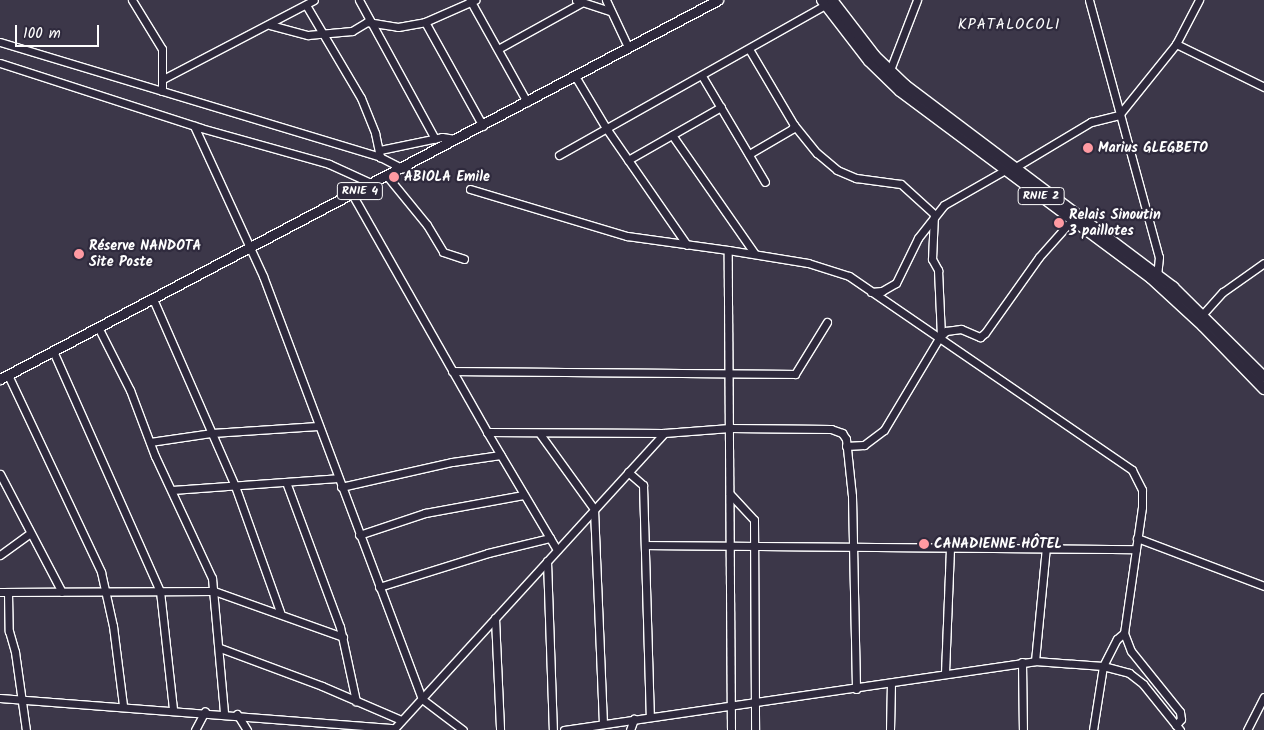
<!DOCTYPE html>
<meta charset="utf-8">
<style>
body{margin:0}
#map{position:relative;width:1264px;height:730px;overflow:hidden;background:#3c3749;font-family:Kalam,sans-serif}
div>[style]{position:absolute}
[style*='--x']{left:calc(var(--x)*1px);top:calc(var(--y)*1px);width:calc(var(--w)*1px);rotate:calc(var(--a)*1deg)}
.roads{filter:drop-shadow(1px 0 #fff) drop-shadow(-1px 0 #fff) drop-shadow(0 1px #fff) drop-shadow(0 -1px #fff)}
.minor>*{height:7px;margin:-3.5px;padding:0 3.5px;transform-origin:3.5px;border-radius:3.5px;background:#2f2a3d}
.major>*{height:9px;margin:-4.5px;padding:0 4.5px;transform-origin:4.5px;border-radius:4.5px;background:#2f2a3d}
.highway>*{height:10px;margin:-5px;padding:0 5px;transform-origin:5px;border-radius:5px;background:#2f2a3d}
.dots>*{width:14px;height:14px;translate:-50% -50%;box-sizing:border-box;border:2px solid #2f2a3d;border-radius:50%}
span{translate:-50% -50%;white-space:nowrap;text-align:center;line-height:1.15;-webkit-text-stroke:4.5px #2f2a3d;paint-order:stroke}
.shield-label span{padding:1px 4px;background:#2f2a3d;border:1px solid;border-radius:4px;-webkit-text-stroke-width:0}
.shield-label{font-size:12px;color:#fff;font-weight:700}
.poi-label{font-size:14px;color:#fff;font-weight:700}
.left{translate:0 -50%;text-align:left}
.neighbourhood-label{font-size:15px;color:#fff;letter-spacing:1px}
.scale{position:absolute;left:15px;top:25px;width:84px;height:22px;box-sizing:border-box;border:2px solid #fff;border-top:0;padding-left:6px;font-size:15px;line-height:18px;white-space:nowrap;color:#fff;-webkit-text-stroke:4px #2f2a3d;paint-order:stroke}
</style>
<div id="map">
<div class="roads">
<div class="minor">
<i style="--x:132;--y:0;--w:57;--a:58.5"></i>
<i style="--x:162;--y:49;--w:42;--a:90"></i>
<i style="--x:359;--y:0;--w:158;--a:61.3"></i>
<i style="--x:470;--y:0;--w:117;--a:60.8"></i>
<i style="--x:576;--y:0;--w:36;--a:18"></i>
<i style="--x:606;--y:0;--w:52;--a:64.9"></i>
<i style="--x:1089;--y:0;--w:266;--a:74.8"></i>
<i style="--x:1159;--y:257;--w:20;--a:96"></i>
<i style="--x:306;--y:5;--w:108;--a:59.4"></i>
<i style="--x:361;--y:98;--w:38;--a:68"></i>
<i style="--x:375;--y:133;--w:25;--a:78"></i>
<i style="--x:425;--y:22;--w:119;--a:60.9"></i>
<i style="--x:270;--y:25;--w:39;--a:15"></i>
<i style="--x:308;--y:35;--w:44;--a:-5.2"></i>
<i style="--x:352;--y:31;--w:17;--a:-31"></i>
<i style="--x:367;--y:22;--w:31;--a:9"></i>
<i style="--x:398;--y:27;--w:27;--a:-10"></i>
<i style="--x:425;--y:22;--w:55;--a:-23.7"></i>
<i style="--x:0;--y:42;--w:397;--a:16.8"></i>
<i style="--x:380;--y:157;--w:25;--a:27"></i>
<i style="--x:1176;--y:44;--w:98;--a:26"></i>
<i style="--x:498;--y:49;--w:95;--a:-29"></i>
<i style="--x:749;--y:49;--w:88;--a:59.4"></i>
<i style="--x:794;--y:125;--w:4;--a:117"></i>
<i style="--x:792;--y:129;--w:50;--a:149.8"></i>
<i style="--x:0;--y:63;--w:211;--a:17.9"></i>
<i style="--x:201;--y:128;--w:133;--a:15.7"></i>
<i style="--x:329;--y:164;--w:48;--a:24.4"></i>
<i style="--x:890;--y:70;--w:75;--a:-68.9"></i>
<i style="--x:575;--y:76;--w:61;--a:59.2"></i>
<i style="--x:606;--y:128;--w:142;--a:55.3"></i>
<i style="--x:702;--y:76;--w:123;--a:59.3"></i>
<i style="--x:163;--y:79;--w:170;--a:-27.6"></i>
<i style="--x:794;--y:125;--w:36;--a:51"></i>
<i style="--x:817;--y:153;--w:26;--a:40"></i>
<i style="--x:837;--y:170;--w:21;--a:23"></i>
<i style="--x:856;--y:178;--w:45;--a:7.6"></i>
<i style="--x:901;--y:184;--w:45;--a:42.3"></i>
<i style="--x:934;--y:214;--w:45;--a:92.5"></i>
<i style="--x:932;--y:259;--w:13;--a:61"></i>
<i style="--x:938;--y:270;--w:66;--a:87.4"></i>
<i style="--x:194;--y:126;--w:165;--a:65.3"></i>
<i style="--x:263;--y:276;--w:452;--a:69.4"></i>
<i style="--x:422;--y:699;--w:51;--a:37.1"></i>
<i style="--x:672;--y:135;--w:145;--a:55.1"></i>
<i style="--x:380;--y:150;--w:63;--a:-11.8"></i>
<i style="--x:442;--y:137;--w:13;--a:9"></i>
<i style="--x:559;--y:155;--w:305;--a:-29.4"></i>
<i style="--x:628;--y:160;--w:107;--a:-29.7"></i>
<i style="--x:1014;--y:168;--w:90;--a:-30.9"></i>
<i style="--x:1091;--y:122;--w:29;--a:-14"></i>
<i style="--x:1119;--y:115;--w:91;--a:-51.2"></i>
<i style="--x:1176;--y:44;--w:50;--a:-62.4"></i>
<i style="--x:387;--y:176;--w:63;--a:50.8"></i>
<i style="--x:427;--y:225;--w:31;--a:59"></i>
<i style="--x:443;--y:252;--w:22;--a:18"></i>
<i style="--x:470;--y:189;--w:164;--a:16.7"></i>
<i style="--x:627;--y:236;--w:102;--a:7.9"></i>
<i style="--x:352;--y:194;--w:274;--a:60.4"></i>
<i style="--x:487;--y:432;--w:177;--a:0.3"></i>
<i style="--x:664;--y:433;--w:66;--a:-4.3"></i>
<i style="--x:730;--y:428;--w:101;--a:0.6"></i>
<i style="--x:831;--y:429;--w:12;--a:20"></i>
<i style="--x:842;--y:433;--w:7;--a:56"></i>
<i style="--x:846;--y:439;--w:57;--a:84"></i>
<i style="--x:852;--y:496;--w:193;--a:88.8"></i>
<i style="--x:871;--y:292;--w:11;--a:-5"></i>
<i style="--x:882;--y:291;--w:16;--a:-30"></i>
<i style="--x:896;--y:283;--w:50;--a:-63.9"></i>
<i style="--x:918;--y:238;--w:42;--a:-51.8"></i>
<i style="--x:944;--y:205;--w:70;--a:-29.8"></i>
<i style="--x:153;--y:299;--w:204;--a:66.3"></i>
<i style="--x:235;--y:486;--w:134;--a:70.3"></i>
<i style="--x:1202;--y:315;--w:31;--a:-48"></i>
<i style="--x:1223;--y:292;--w:50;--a:-35.3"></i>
<i style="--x:98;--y:327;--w:71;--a:63.1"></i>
<i style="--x:130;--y:390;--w:71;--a:69.3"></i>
<i style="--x:155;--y:456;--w:135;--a:65"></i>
<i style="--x:212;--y:578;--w:136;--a:84.9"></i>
<i style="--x:53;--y:351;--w:263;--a:66"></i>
<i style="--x:160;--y:591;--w:119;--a:83.7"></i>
<i style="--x:452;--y:371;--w:343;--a:0.5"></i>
<i style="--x:795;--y:374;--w:61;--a:-58.4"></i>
<i style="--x:8;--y:375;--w:218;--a:64.7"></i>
<i style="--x:101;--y:572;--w:55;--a:77.5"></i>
<i style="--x:113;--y:626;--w:80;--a:82.8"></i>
<i style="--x:487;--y:432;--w:137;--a:59.3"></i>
<i style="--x:540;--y:434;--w:92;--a:54.2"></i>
<i style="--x:594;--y:509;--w:214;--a:87.6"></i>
<i style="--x:150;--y:442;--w:63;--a:-8.3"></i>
<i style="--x:212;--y:433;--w:106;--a:-3.8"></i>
<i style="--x:846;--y:446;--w:18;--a:-3"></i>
<i style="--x:864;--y:445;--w:25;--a:-37"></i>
<i style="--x:884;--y:430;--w:107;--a:-59.1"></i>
<i style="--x:939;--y:338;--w:10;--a:-45"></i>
<i style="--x:946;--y:331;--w:15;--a:-8"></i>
<i style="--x:961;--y:329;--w:21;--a:23"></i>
<i style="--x:980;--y:337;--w:6;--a:-39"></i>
<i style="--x:985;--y:333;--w:93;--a:-54.6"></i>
<i style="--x:1039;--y:257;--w:50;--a:-48.3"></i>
<i style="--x:628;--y:472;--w:20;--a:41"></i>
<i style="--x:643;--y:485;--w:232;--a:88.3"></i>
<i style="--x:0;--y:474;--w:133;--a:62.3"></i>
<i style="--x:286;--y:482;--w:155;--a:69.6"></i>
<i style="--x:340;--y:627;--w:76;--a:77.8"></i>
<i style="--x:341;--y:487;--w:114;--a:-12.7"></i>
<i style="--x:452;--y:462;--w:49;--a:-8.3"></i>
<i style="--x:172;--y:490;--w:166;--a:-4.1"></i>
<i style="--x:730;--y:494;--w:35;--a:47"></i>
<i style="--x:754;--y:520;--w:210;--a:89.7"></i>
<i style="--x:359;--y:535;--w:70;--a:-18.4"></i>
<i style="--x:425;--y:513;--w:100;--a:-10.4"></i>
<i style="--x:1137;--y:538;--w:136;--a:20.7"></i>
<i style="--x:645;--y:545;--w:491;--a:0.5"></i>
<i style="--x:0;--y:555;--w:36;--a:-36"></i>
<i style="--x:547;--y:561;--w:169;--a:88"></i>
<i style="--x:379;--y:587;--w:114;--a:-17.3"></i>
<i style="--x:488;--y:553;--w:64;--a:-13.6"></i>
<i style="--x:0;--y:592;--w:214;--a:-0.3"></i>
<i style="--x:214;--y:591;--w:137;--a:19.6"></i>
<i style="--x:8;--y:592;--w:39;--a:89"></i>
<i style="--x:9;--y:631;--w:22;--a:74"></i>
<i style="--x:15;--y:652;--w:79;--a:82"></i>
<i style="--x:495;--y:618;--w:112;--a:87.4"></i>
<i style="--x:220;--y:648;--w:109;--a:20.4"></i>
<i style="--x:322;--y:686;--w:86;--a:23.3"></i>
<i style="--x:1035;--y:661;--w:115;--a:-84.5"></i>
<i style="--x:1022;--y:662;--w:68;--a:89.2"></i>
<i style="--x:945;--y:673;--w:127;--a:-87.7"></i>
<i style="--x:0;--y:698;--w:395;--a:4.4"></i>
<i style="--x:237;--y:714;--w:19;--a:58"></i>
<i style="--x:195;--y:730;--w:21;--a:-62"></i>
<i style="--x:393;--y:730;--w:402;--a:-47.6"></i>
<i style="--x:564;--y:730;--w:476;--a:-8.3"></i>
<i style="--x:1035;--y:661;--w:68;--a:4.2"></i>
<i style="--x:1103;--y:666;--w:27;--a:15"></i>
<i style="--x:1129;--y:673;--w:18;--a:38"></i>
<i style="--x:1143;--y:684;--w:59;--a:51.2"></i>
<i style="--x:630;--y:730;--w:12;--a:-70"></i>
<i style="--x:731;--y:730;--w:480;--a:-90.4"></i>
<i style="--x:728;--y:250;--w:81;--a:9.2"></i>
<i style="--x:808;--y:263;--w:43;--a:17.6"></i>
<i style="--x:849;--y:276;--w:343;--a:34.4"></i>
<i style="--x:1132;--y:470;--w:22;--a:63"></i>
<i style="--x:1142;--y:490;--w:17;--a:90"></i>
<i style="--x:1142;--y:507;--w:127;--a:98.1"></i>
<i style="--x:1124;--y:633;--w:19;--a:69"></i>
<i style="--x:1131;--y:651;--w:78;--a:51.2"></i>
<i style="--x:1180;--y:712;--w:7;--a:82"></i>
<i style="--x:1181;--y:719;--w:8;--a:130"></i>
<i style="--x:890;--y:730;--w:47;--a:-88.8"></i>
<i style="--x:1093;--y:730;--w:65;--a:-81.1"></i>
<i style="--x:1103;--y:666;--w:30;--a:-63"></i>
<i style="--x:1117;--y:639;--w:9;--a:-41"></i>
<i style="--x:1247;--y:730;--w:37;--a:-63"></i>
</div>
<div class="major">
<i style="--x:0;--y:379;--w:812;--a:-27.83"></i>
</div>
<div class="highway">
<i style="--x:822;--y:0;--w:77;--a:52.4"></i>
<i style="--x:869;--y:61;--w:43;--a:44.1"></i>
<i style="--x:900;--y:91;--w:313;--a:36.7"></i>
<i style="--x:1151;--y:278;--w:71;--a:42.7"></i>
<i style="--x:1203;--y:326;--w:88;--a:45.9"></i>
<i style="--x:832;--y:0;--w:71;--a:52.5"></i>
<i style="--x:875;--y:56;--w:42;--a:44"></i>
<i style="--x:905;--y:85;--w:336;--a:37"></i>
<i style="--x:1173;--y:287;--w:128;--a:44.7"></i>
</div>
</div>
<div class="dots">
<i style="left:1088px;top:148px;background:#ff9aa2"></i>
<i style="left:394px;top:177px;background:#ff9aa2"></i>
<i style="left:1059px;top:223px;background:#ff9aa2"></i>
<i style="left:79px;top:254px;background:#ff9aa2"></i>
<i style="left:924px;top:544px;background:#ff9aa2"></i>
</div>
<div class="shield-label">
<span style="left:360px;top:191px">RNIE 4</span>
<span style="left:1041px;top:196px">RNIE 2</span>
</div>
<div class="poi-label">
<span class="left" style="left:1098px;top:148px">Marius GLEGBETO</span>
<span class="left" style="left:404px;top:177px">ABIOLA Emile</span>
<span class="left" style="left:1069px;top:223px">Relais Sinoutin<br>3 paillotes</span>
<span class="left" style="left:89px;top:254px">Réserve NANDOTA<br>Site Poste</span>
<span class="left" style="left:934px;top:544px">CANADIENNE HÔTEL</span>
</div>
<div class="neighbourhood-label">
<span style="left:1009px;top:26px">KPATALOCOLI</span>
</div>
<div class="scale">100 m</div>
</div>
